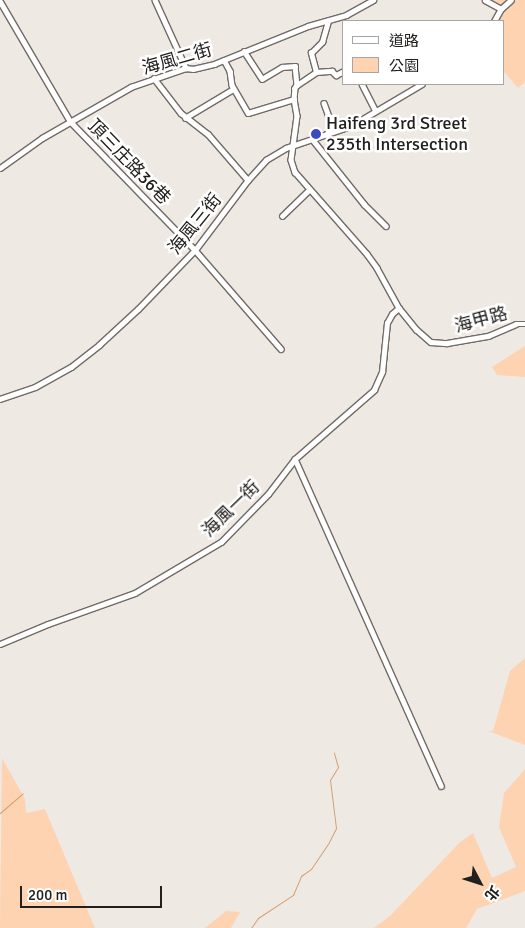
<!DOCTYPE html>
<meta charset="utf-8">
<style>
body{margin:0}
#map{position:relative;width:525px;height:928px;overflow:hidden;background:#efe9e4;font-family:Signika,"Noto Sans TC",sans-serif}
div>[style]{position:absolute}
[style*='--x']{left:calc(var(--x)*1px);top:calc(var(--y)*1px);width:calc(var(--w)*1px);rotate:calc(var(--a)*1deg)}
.green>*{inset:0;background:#fdd3b1}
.stream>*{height:1px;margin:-0.5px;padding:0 0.5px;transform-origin:0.5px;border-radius:0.5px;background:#d3a074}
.roads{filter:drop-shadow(1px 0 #716b67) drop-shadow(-1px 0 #716b67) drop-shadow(0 1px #716b67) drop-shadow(0 -1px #716b67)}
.minor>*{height:4.5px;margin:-2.25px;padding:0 2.25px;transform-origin:2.25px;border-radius:2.25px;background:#fff}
.dots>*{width:14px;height:14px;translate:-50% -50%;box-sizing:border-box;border:2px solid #fff;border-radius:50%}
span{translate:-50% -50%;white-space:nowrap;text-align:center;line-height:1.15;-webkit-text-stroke:5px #fff;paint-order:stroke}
.street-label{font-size:18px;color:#22201e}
.poi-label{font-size:18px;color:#22201e}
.left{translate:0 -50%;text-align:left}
.legend{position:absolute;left:342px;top:20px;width:162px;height:65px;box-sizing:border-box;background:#fff;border:1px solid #a7a6a5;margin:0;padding:6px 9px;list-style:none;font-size:15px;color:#22201e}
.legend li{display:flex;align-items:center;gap:10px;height:25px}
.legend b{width:25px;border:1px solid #a7a6a5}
.north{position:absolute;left:455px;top:858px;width:50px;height:50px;-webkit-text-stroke:4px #fff;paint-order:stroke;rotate:130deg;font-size:14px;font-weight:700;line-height:20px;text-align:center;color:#22201e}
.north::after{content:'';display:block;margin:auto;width:18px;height:22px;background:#22201e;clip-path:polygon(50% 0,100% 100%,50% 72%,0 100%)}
.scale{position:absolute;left:20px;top:886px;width:142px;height:22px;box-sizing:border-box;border:2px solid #22201e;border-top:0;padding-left:6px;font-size:15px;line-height:18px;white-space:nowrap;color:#22201e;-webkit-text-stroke:4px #fff;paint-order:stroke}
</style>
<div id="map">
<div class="green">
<i style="clip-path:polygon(480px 0,525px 0,525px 82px,518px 88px,504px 72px,504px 21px,497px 21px,503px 14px)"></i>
<i style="clip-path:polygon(525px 346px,525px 377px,497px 375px,492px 367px)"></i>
<i style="clip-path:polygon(525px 658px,525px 745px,488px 731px,493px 731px,510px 671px)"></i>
<i style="clip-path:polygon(2px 758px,25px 799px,26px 813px,45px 809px,95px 928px,0 928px)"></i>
<i style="clip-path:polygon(525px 769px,525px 891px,477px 909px,466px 928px,374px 928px,390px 916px,460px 842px,473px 833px,492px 878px,516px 867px,499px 827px,504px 793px)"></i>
<i style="clip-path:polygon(226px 911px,240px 912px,231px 928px,205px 928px)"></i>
</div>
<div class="stream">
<i style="--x:0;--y:813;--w:30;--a:-41"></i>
<i style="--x:251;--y:928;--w:12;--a:-55"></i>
<i style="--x:258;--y:918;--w:42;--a:-33.3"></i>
<i style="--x:293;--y:895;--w:21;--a:-67"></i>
<i style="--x:301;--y:876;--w:12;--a:-35"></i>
<i style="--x:311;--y:869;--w:32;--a:-56"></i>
<i style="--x:329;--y:842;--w:16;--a:-63"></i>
<i style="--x:336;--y:828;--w:48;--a:-97.1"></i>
<i style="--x:330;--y:780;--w:15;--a:-58"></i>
<i style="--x:338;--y:767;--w:15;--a:-106"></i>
</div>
<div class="roads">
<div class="minor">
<i style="--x:155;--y:0;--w:75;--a:65.5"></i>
<i style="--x:485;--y:0;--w:18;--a:29"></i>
<i style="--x:0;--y:1;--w:139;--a:59.7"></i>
<i style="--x:70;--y:121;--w:180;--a:45.9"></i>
<i style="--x:195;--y:250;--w:131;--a:49"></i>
<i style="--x:494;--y:21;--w:14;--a:-60"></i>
<i style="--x:501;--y:9;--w:13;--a:-42"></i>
<i style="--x:244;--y:51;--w:33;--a:57"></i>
<i style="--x:262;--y:79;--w:23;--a:-31"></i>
<i style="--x:282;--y:67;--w:13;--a:-4"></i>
<i style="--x:295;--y:66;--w:19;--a:84"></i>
<i style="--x:297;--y:85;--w:4;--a:124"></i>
<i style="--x:295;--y:88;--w:11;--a:95"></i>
<i style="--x:294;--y:99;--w:17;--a:80"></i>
<i style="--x:297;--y:116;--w:44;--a:97.8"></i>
<i style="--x:291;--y:160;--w:13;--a:72"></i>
<i style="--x:295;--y:172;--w:109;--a:48.7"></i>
<i style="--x:367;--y:254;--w:17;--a:54"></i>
<i style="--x:377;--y:268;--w:46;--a:61.2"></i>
<i style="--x:399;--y:308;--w:28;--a:51"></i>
<i style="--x:417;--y:330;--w:18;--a:41"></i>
<i style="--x:431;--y:342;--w:16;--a:4"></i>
<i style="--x:447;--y:343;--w:42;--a:-9.7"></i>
<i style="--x:488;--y:336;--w:30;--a:-23"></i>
<i style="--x:516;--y:324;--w:9;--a:0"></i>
<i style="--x:224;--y:60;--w:13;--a:61"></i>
<i style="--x:230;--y:71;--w:14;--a:82"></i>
<i style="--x:232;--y:85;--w:32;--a:60"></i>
<i style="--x:248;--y:113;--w:48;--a:-16.9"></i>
<i style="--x:316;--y:72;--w:16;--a:-4"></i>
<i style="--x:332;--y:71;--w:6;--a:45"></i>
<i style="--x:336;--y:75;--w:9;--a:-27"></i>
<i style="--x:154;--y:78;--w:44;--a:52.4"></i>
<i style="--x:181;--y:113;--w:34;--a:38"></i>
<i style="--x:208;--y:134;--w:61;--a:49"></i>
<i style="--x:362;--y:84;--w:29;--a:63"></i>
<i style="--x:297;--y:85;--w:23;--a:-34"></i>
<i style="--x:316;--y:72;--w:20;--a:-105"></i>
<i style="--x:311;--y:53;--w:16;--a:-45"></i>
<i style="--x:322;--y:42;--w:22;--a:-74"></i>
<i style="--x:324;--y:103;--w:23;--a:70"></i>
<i style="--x:332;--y:125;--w:11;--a:117"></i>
<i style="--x:185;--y:118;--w:56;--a:-31.1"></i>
<i style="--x:313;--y:140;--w:82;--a:51.4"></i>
<i style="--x:364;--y:204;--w:31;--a:45"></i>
<i style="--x:0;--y:168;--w:52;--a:-35.5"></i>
<i style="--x:42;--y:138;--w:103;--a:-29.8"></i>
<i style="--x:131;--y:87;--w:58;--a:-19.1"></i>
<i style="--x:186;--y:68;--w:7;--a:8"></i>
<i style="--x:193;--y:69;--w:22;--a:-13"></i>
<i style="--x:214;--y:64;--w:101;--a:-22"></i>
<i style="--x:308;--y:26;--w:40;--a:-16"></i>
<i style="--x:346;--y:15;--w:31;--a:-29"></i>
<i style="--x:282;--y:216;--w:37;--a:-44"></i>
<i style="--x:0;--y:399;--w:37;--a:-19"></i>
<i style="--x:35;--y:387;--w:41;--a:-29.1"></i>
<i style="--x:71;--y:367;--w:36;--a:-38"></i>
<i style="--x:99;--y:345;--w:53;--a:-42.7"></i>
<i style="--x:138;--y:309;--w:82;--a:-46"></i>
<i style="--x:195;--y:250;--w:88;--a:-52.9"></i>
<i style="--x:248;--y:180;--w:27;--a:-48"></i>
<i style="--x:266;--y:160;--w:23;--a:-31"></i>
<i style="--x:286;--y:148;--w:69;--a:-18.7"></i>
<i style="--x:351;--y:126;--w:82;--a:-30.6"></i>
<i style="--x:295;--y:459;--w:358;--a:65.9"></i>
<i style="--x:0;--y:644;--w:52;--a:-22.6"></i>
<i style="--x:48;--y:624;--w:92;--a:-19.6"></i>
<i style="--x:135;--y:593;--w:100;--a:-30.7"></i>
<i style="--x:221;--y:542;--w:67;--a:-45.6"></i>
<i style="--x:268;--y:494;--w:44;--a:-52.4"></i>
<i style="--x:295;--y:459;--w:105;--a:-41.1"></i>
<i style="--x:374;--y:390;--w:20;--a:-66"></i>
<i style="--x:382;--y:372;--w:49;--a:-84.2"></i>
<i style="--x:387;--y:323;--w:10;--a:-61"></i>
<i style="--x:392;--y:314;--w:9;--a:-41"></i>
</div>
</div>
<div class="dots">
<i style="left:316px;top:134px;background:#3b4bbe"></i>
</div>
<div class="street-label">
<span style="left:177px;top:59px;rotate:-16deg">海風二街</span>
<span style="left:129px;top:162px;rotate:46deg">頂三庄路36巷</span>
<span style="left:195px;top:224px;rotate:-51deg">海風三街</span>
<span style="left:481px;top:320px;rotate:-15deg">海甲路</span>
<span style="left:231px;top:509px;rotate:-44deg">海風一街</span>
</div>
<div class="poi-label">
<span class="left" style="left:326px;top:134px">Haifeng 3rd Street<br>235th Intersection</span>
</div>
<ul class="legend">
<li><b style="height:6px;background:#fff"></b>道路</li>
<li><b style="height:14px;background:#fdd3b1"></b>公園</li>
</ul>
<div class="north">北</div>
<div class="scale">200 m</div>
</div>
